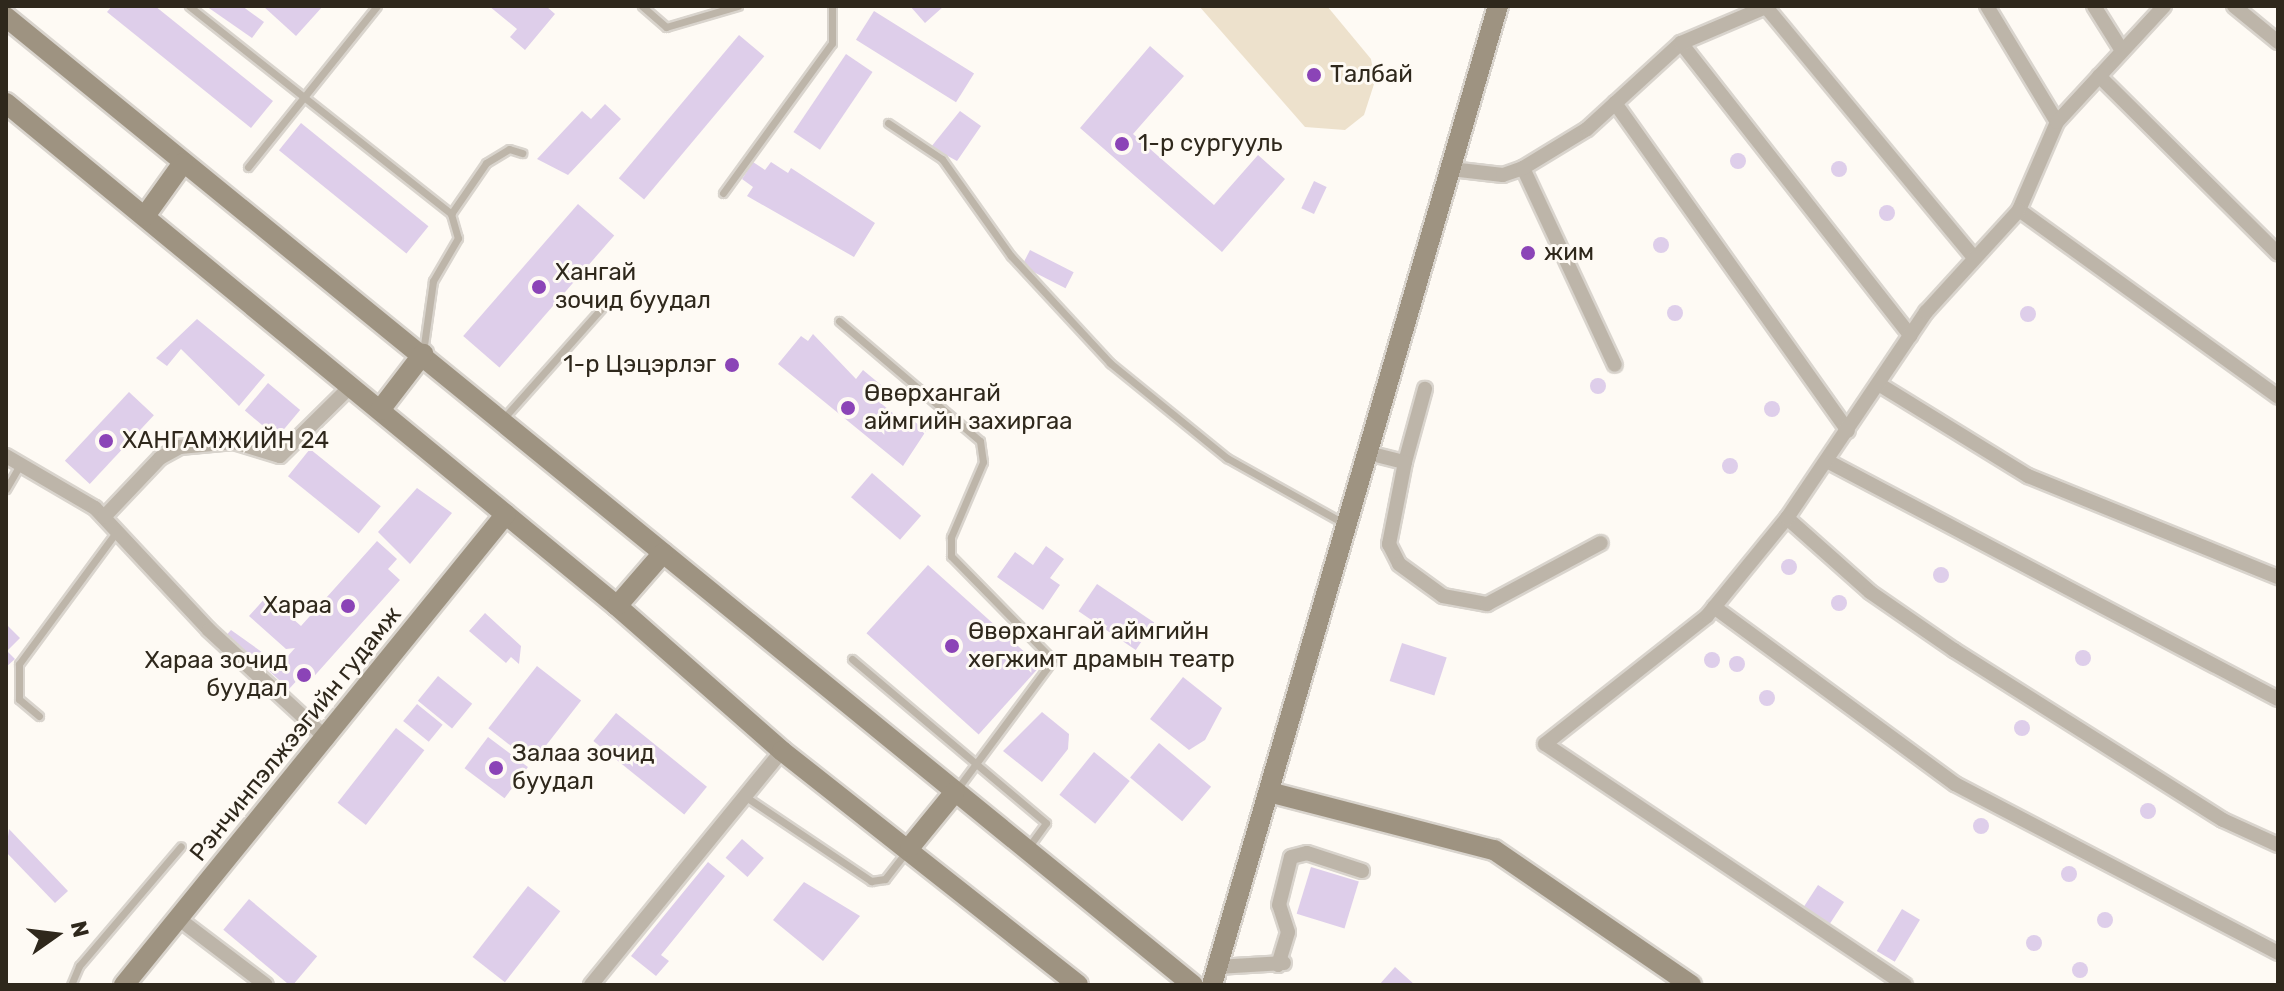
<!DOCTYPE html>
<meta charset="utf-8">
<style>
body{margin:0}
#map{position:relative;width:2284px;height:991px;overflow:hidden;background:#fefaf4;font-family:Rubik,sans-serif}
div>[style]{position:absolute}
[style*='--x']{left:calc(var(--x)*1px);top:calc(var(--y)*1px);width:calc(var(--w)*1px);rotate:calc(var(--a)*1deg)}
.green>*{inset:0;background:#ede1cc}
.building>*{inset:0;background:#deceea;transform-origin:0 0}
.round{border-radius:50%}
.roads{filter:drop-shadow(2px 0 #d9d4cd) drop-shadow(-2px 0 #d9d4cd) drop-shadow(0 2px #d9d4cd) drop-shadow(0 -2px #d9d4cd)}
.lane>*{height:7px;margin:-3.5px;padding:0 3.5px;transform-origin:3.5px;border-radius:3.5px;background:#bdb5a9}
.street>*{height:14px;margin:-7px;padding:0 7px;transform-origin:7px;border-radius:7px;background:#bdb5a9}
.secondary>*{height:20px;margin:-10px;padding:0 10px;transform-origin:10px;border-radius:10px;background:#9e9381}
.dots>*{width:22px;height:22px;translate:-50% -50%;box-sizing:border-box;border:4px solid #fefaf4;border-radius:50%}
span{translate:-50% -50%;white-space:nowrap;text-align:center;line-height:1.15;-webkit-text-stroke:6px #fefaf4;paint-order:stroke}
.poi-label{font-size:24px;color:#2f281c}
.left{translate:0 -50%;text-align:left}
.right{translate:-100% -50%;text-align:right}
.street-label{font-size:24px;color:#2f281c}
.frame{position:absolute;inset:0;border:8px solid #2f281c;pointer-events:none}
.north{position:absolute;left:16px;top:895px;width:80px;height:80px;-webkit-text-stroke:6px #fefaf4;paint-order:stroke;rotate:76deg;font-size:22px;font-weight:700;line-height:32px;text-align:center;color:#2f281c}
.north::after{content:'';display:block;margin:auto;width:28px;height:36px;background:#2f281c;clip-path:polygon(50% 0,100% 100%,50% 72%,0 100%)}
</style>
<div id="map">
<div class="green">
<i style="clip-path:polygon(1199px 6px,1327px 6px,1371px 59px,1375px 81px,1364px 115px,1345px 130px,1305px 127px)"></i>
</div>
<div class="building">
<i style="clip-path:polygon(112px 6px,155px 6px,273px 101px,251px 128px,107px 12px)"></i>
<i style="clip-path:polygon(206px 6px,242px 6px,264px 22px,252px 38px)"></i>
<i style="clip-path:polygon(263px 6px,323px 6px,296px 36px)"></i>
<i style="clip-path:polygon(489px 6px,546px 6px,555px 14px,525px 50px,510px 37px,517px 29px)"></i>
<i style="clip-path:polygon(910px 6px,944px 6px,925px 23px)"></i>
<i style="left:874px;top:11px;width:118px;height:34px;rotate:32deg"></i>
<i style="left:739px;top:35px;width:33px;height:187px;rotate:40deg"></i>
<i style="clip-path:polygon(1150px 46px,1184px 76px,1133px 134px,1214px 205px,1258px 155px,1285px 179px,1222px 252px,1080px 128px)"></i>
<i style="left:846px;top:54px;width:32px;height:94px;rotate:34deg"></i>
<i style="clip-path:polygon(605px 104px,621px 119px,568px 175px,537px 159px,582px 111px,591px 119px)"></i>
<i style="clip-path:polygon(960px 111px,981px 126px,957px 161px,931px 147px)"></i>
<i style="left:301px;top:123px;width:164px;height:35px;rotate:39deg"></i>
<i class="round" style="left:1730px;top:153px;width:16px;height:16px"></i>
<i class="round" style="left:1831px;top:161px;width:16px;height:16px"></i>
<i style="clip-path:polygon(753px 162px,765px 170px,771px 162px,788px 173px,791px 168px,875px 223px,854px 257px,747px 196px,753px 187px,742px 179px)"></i>
<i style="left:1314px;top:181px;width:14px;height:30px;rotate:25deg"></i>
<i style="left:578px;top:204px;width:48px;height:175px;rotate:41deg"></i>
<i class="round" style="left:1879px;top:205px;width:16px;height:16px"></i>
<i class="round" style="left:1653px;top:237px;width:16px;height:16px"></i>
<i style="left:1030px;top:250px;width:49px;height:18px;rotate:27deg"></i>
<i class="round" style="left:1667px;top:305px;width:16px;height:16px"></i>
<i class="round" style="left:2020px;top:306px;width:16px;height:16px"></i>
<i style="clip-path:polygon(197px 319px,265px 375px,239px 406px,181px 349px,167px 366px,156px 358px)"></i>
<i style="clip-path:polygon(813px 334px,856px 379px,863px 370px,881px 385px,872px 396px,911px 428px,915px 422px,926px 431px,903px 466px,778px 364px,801px 336px,808px 341px)"></i>
<i class="round" style="left:1590px;top:378px;width:16px;height:16px"></i>
<i style="left:268px;top:383px;width:42px;height:36px;rotate:40deg"></i>
<i style="left:129px;top:392px;width:34px;height:94px;rotate:43deg"></i>
<i class="round" style="left:1764px;top:401px;width:16px;height:16px"></i>
<i style="left:310px;top:449px;width:91px;height:35px;rotate:39deg"></i>
<i class="round" style="left:1722px;top:458px;width:16px;height:16px"></i>
<i style="left:872px;top:473px;width:65px;height:32px;rotate:41deg"></i>
<i style="clip-path:polygon(417px 488px,452px 513px,410px 564px,378px 532px)"></i>
<i style="clip-path:polygon(377px 541px,397px 559px,388px 569px,400px 580px,309px 682px,302px 675px,289px 689px,258px 661px,245px 675px,215px 648px,231px 630px,280px 665px,295px 648px,286px 649px,249px 616px,267px 596px,301px 626px)"></i>
<i style="clip-path:polygon(1046px 546px,1064px 559px,1050px 578px,1060px 585px,1043px 610px,997px 577px,1015px 552px,1033px 565px)"></i>
<i class="round" style="left:1781px;top:559px;width:16px;height:16px"></i>
<i style="left:928px;top:565px;width:151px;height:92px;rotate:42deg"></i>
<i class="round" style="left:1933px;top:567px;width:16px;height:16px"></i>
<i style="left:1097px;top:584px;width:69px;height:33px;rotate:34deg"></i>
<i class="round" style="left:1831px;top:595px;width:16px;height:16px"></i>
<i style="clip-path:polygon(485px 613px,521px 646px,519px 664px,511px 657px,506px 663px,469px 631px)"></i>
<i style="clip-path:polygon(6px 624px,20px 638px,7px 651px,15px 659px,6px 667px)"></i>
<i style="left:1402px;top:643px;width:47px;height:40px;rotate:18deg"></i>
<i class="round" style="left:2075px;top:650px;width:16px;height:16px"></i>
<i class="round" style="left:1704px;top:652px;width:16px;height:16px"></i>
<i class="round" style="left:1729px;top:656px;width:16px;height:16px"></i>
<i style="left:537px;top:666px;width:56px;height:79px;rotate:38deg"></i>
<i style="left:438px;top:676px;width:44px;height:32px;rotate:39deg"></i>
<i style="clip-path:polygon(1183px 677px,1222px 708px,1205px 740px,1189px 750px,1150px 719px)"></i>
<i class="round" style="left:1759px;top:690px;width:16px;height:16px"></i>
<i style="left:417px;top:704px;width:33px;height:22px;rotate:39deg"></i>
<i style="clip-path:polygon(1042px 712px,1069px 734px,1068px 749px,1042px 782px,1003px 751px)"></i>
<i style="left:616px;top:713px;width:117px;height:36px;rotate:39deg"></i>
<i class="round" style="left:2014px;top:720px;width:16px;height:16px"></i>
<i style="left:396px;top:728px;width:36px;height:95px;rotate:38deg"></i>
<i style="left:488px;top:737px;width:50px;height:39px;rotate:37deg"></i>
<i style="left:1159px;top:743px;width:68px;height:45px;rotate:40deg"></i>
<i style="left:1094px;top:752px;width:46px;height:55px;rotate:39deg"></i>
<i class="round" style="left:2140px;top:803px;width:16px;height:16px"></i>
<i class="round" style="left:1973px;top:818px;width:16px;height:16px"></i>
<i style="clip-path:polygon(9px 829px,68px 891px,55px 903px,6px 852px)"></i>
<i style="left:742px;top:839px;width:29px;height:25px;rotate:41deg"></i>
<i style="clip-path:polygon(708px 862px,725px 876px,661px 955px,669px 961px,656px 976px,631px 956px)"></i>
<i class="round" style="left:2061px;top:866px;width:16px;height:16px"></i>
<i style="left:1311px;top:867px;width:50px;height:49px;rotate:17deg"></i>
<i style="clip-path:polygon(804px 882px,860px 916px,823px 961px,773px 920px)"></i>
<i style="left:1818px;top:885px;width:31px;height:26px;rotate:33deg"></i>
<i style="left:528px;top:886px;width:41px;height:90px;rotate:38deg"></i>
<i style="left:249px;top:899px;width:89px;height:40px;rotate:40deg"></i>
<i style="left:1902px;top:909px;width:21px;height:49px;rotate:31deg"></i>
<i class="round" style="left:2097px;top:912px;width:16px;height:16px"></i>
<i class="round" style="left:2026px;top:935px;width:16px;height:16px"></i>
<i class="round" style="left:2072px;top:962px;width:16px;height:16px"></i>
<i style="clip-path:polygon(1395px 967px,1415px 985px,1379px 985px)"></i>
</div>
<div class="roads">
<div class="lane">
<i style="--x:189;--y:6;--w:335;--a:38.4"></i>
<i style="--x:451;--y:214;--w:25;--a:74"></i>
<i style="--x:458;--y:238;--w:50;--a:120.2"></i>
<i style="--x:433;--y:281;--w:72;--a:98"></i>
<i style="--x:642;--y:6;--w:32;--a:41"></i>
<i style="--x:666;--y:27;--w:75;--a:-16.3"></i>
<i style="--x:888;--y:123;--w:65;--a:33.7"></i>
<i style="--x:942;--y:159;--w:119;--a:54.6"></i>
<i style="--x:1011;--y:256;--w:146;--a:47.2"></i>
<i style="--x:1110;--y:363;--w:151;--a:39.1"></i>
<i style="--x:1227;--y:458;--w:135;--a:29.2"></i>
<i style="--x:248;--y:167;--w:206;--a:-51.3"></i>
<i style="--x:723;--y:193;--w:185;--a:-54"></i>
<i style="--x:832;--y:43;--w:37;--a:-90"></i>
<i style="--x:451;--y:214;--w:62;--a:-55.5"></i>
<i style="--x:486;--y:163;--w:27;--a:-31"></i>
<i style="--x:509;--y:149;--w:14;--a:17"></i>
<i style="--x:839;--y:321;--w:185;--a:40.4"></i>
<i style="--x:980;--y:441;--w:21;--a:82"></i>
<i style="--x:983;--y:462;--w:82;--a:113.1"></i>
<i style="--x:951;--y:537;--w:19;--a:90"></i>
<i style="--x:951;--y:556;--w:146;--a:45.6"></i>
<i style="--x:1053;--y:660;--w:159;--a:126.6"></i>
<i style="--x:502;--y:420;--w:158;--a:-48.3"></i>
<i style="--x:6;--y:489;--w:28;--a:-60"></i>
<i style="--x:852;--y:659;--w:254;--a:40.2"></i>
<i style="--x:1046;--y:823;--w:31;--a:126"></i>
<i style="--x:39;--y:716;--w:26;--a:-140"></i>
<i style="--x:19;--y:699;--w:35;--a:-90"></i>
<i style="--x:19;--y:664;--w:165;--a:-53.6"></i>
<i style="--x:746;--y:797;--w:151;--a:33.9"></i>
<i style="--x:871;--y:881;--w:14;--a:-8"></i>
<i style="--x:885;--y:879;--w:34;--a:-52"></i>
<i style="--x:71;--y:985;--w:21;--a:-67"></i>
<i style="--x:79;--y:966;--w:157;--a:-49.6"></i>
</div>
<div class="street">
<i style="--x:1987;--y:6;--w:135;--a:58.9"></i>
<i style="--x:2057;--y:122;--w:96;--a:113.4"></i>
<i style="--x:2019;--y:210;--w:319;--a:35.8"></i>
<i style="--x:2094;--y:6;--w:51;--a:57.9"></i>
<i style="--x:2234;--y:6;--w:57;--a:39.3"></i>
<i style="--x:1681;--y:43;--w:372;--a:51.9"></i>
<i style="--x:2099;--y:76;--w:252;--a:44.8"></i>
<i style="--x:1615;--y:103;--w:402;--a:54.6"></i>
<i style="--x:2057;--y:122;--w:158;--a:-47.3"></i>
<i style="--x:1523;--y:168;--w:217;--a:65"></i>
<i style="--x:1451;--y:169;--w:52;--a:6.6"></i>
<i style="--x:1503;--y:175;--w:21;--a:-19"></i>
<i style="--x:1523;--y:168;--w:75;--a:-31.4"></i>
<i style="--x:1587;--y:129;--w:127;--a:-42.5"></i>
<i style="--x:1681;--y:43;--w:92;--a:-23"></i>
<i style="--x:1766;--y:7;--w:324;--a:50.3"></i>
<i style="--x:1880;--y:385;--w:174;--a:31.6"></i>
<i style="--x:2028;--y:476;--w:270;--a:22"></i>
<i style="--x:1368;--y:453;--w:38;--a:14"></i>
<i style="--x:1405;--y:462;--w:76;--a:-74.7"></i>
<i style="--x:6;--y:456;--w:103;--a:30.3"></i>
<i style="--x:95;--y:508;--w:167;--a:46.9"></i>
<i style="--x:209;--y:630;--w:161;--a:42.7"></i>
<i style="--x:1827;--y:461;--w:510;--a:27.82"></i>
<i style="--x:1405;--y:462;--w:84;--a:101"></i>
<i style="--x:1389;--y:544;--w:22;--a:63"></i>
<i style="--x:1399;--y:564;--w:54;--a:36"></i>
<i style="--x:1443;--y:596;--w:45;--a:10.3"></i>
<i style="--x:1487;--y:604;--w:129;--a:-28.2"></i>
<i style="--x:104;--y:517;--w:81;--a:-46.5"></i>
<i style="--x:160;--y:458;--w:23;--a:-29"></i>
<i style="--x:180;--y:447;--w:54;--a:-5.3"></i>
<i style="--x:234;--y:442;--w:48;--a:16.9"></i>
<i style="--x:280;--y:456;--w:98;--a:-44.6"></i>
<i style="--x:1787;--y:518;--w:111;--a:41.7"></i>
<i style="--x:1870;--y:592;--w:102;--a:34.6"></i>
<i style="--x:1954;--y:650;--w:318;--a:32.3"></i>
<i style="--x:2223;--y:820;--w:60;--a:24.4"></i>
<i style="--x:1714;--y:607;--w:299;--a:36.3"></i>
<i style="--x:1955;--y:784;--w:365;--a:27.6"></i>
<i style="--x:179;--y:919;--w:109;--a:37.2"></i>
<i style="--x:1278;--y:965;--w:34;--a:-73"></i>
<i style="--x:1288;--y:932;--w:28;--a:-108"></i>
<i style="--x:1279;--y:905;--w:49;--a:-76"></i>
<i style="--x:1291;--y:857;--w:16;--a:-14"></i>
<i style="--x:1307;--y:853;--w:58;--a:18.1"></i>
<i style="--x:1217;--y:967;--w:67;--a:-3.4"></i>
<i style="--x:591;--y:985;--w:302;--a:-50.8"></i>
<i style="--x:1905;--y:985;--w:433;--a:-146.2"></i>
<i style="--x:1545;--y:744;--w:206;--a:-38.3"></i>
<i style="--x:1707;--y:616;--w:127;--a:-50.8"></i>
<i style="--x:1787;--y:518;--w:249;--a:-56"></i>
<i style="--x:1926;--y:312;--w:138;--a:-47.6"></i>
</div>
<div class="secondary">
<i style="--x:6;--y:17;--w:1532;--a:39.2"></i>
<i style="--x:6;--y:103;--w:791;--a:39.46"></i>
<i style="--x:617;--y:606;--w:220;--a:41.3"></i>
<i style="--x:782;--y:751;--w:377;--a:38.3"></i>
<i style="--x:145;--y:216;--w:65;--a:-54.4"></i>
<i style="--x:380;--y:410;--w:71;--a:-52.5"></i>
<i style="--x:617;--y:606;--w:70;--a:-49"></i>
<i style="--x:1269;--y:792;--w:232;--a:14.5"></i>
<i style="--x:1494;--y:850;--w:239;--a:34.4"></i>
<i style="--x:910;--y:847;--w:70;--a:-50.8"></i>
<i style="--x:124;--y:985;--w:606;--a:-50.96"></i>
<i style="--x:1212;--y:985;--w:1020;--a:-73.72"></i>
</div>
</div>
<div class="dots">
<i style="left:1314px;top:75px;background:#8b44b7"></i>
<i style="left:1122px;top:144px;background:#8b44b7"></i>
<i style="left:1528px;top:253px;background:#8b44b7"></i>
<i style="left:539px;top:287px;background:#8b44b7"></i>
<i style="left:732px;top:365px;background:#8b44b7"></i>
<i style="left:848px;top:408px;background:#8b44b7"></i>
<i style="left:106px;top:441px;background:#8b44b7"></i>
<i style="left:348px;top:606px;background:#8b44b7"></i>
<i style="left:952px;top:646px;background:#8b44b7"></i>
<i style="left:304px;top:675px;background:#8b44b7"></i>
<i style="left:496px;top:768px;background:#8b44b7"></i>
</div>
<div class="poi-label">
<span class="left" style="left:1330px;top:75px">Талбай</span>
<span class="left" style="left:1138px;top:144px">1-р сургууль</span>
<span class="left" style="left:1544px;top:253px">жим</span>
<span class="left" style="left:555px;top:287px">Хангай<br>зочид буудал</span>
<span class="right" style="left:716px;top:365px">1-р Цэцэрлэг</span>
<span class="left" style="left:864px;top:408px">Өвөрхангай<br>аймгийн захиргаа</span>
<span class="left" style="left:122px;top:441px">ХАНГАМЖИЙН 24</span>
<span class="right" style="left:332px;top:606px">Хараа</span>
<span class="left" style="left:968px;top:646px">Өвөрхангай аймгийн<br>хөгжимт драмын театр</span>
<span class="right" style="left:288px;top:675px">Хараа зочид<br>буудал</span>
<span class="left" style="left:512px;top:768px">Залаа зочид<br>буудал</span>
</div>
<div class="street-label">
<span style="left:296px;top:734px;rotate:-51deg">Рэнчинпэлжээгийн гудамж</span>
</div>
<div class="frame"></div>
<div class="north">N</div>
</div>
